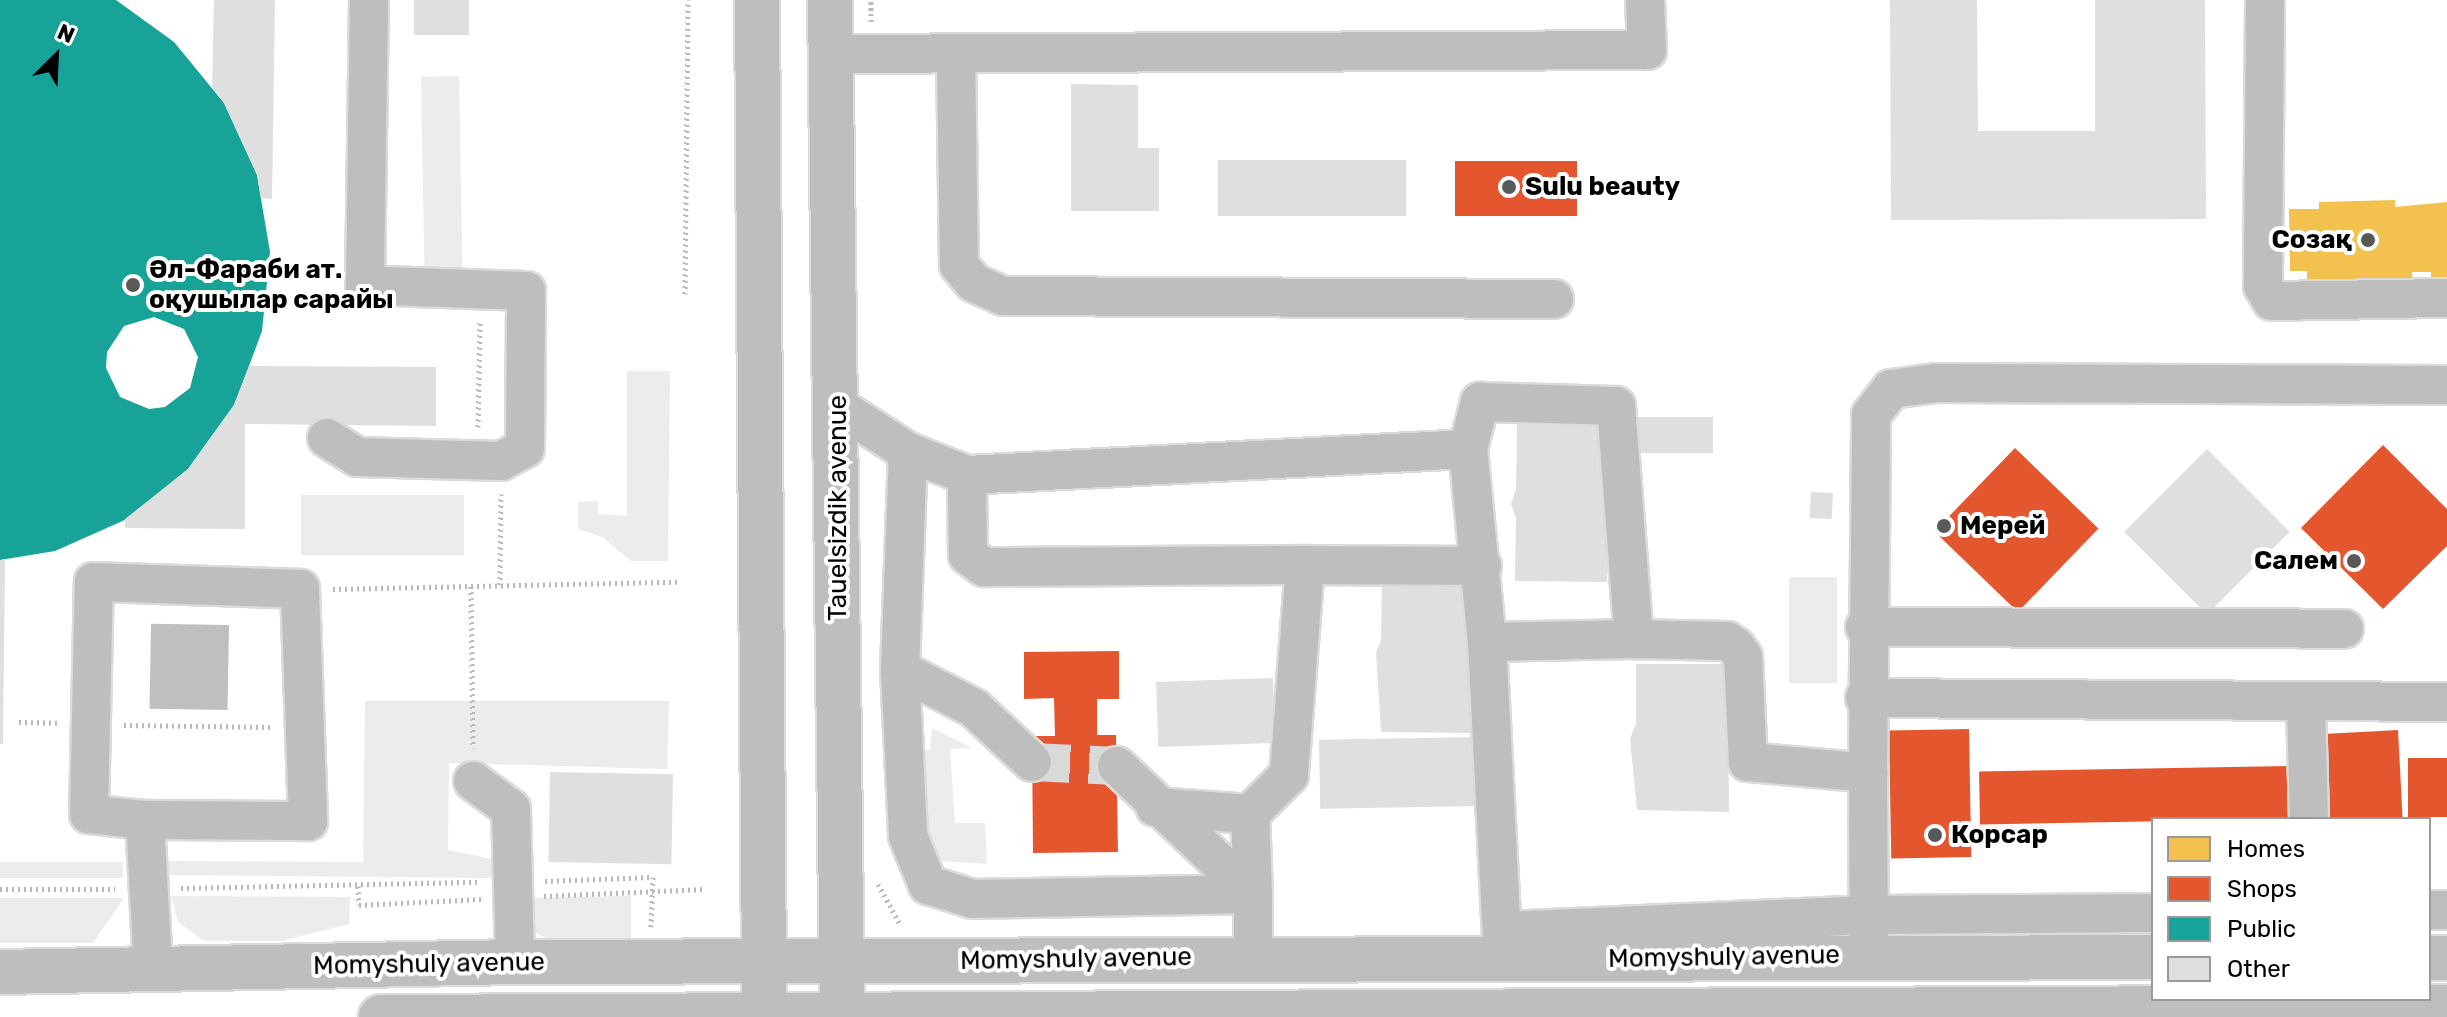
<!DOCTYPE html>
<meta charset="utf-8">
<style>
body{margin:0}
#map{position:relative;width:2447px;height:1017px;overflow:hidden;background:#fff;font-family:Rubik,sans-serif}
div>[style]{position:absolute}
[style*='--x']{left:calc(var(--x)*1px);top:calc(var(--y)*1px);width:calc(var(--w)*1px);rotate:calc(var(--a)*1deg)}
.green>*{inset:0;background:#ececec;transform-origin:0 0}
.water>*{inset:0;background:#bfbfbf;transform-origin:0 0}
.homes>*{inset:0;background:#f2c14e}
.shops>*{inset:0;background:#e4572e;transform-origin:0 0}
.public>*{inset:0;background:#17a398}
.building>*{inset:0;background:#dfdfdf;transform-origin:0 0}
.minor-tunnel>*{height:38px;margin-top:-19px;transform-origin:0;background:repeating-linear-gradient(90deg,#d9d9d9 0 38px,transparent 0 57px)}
.path>*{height:5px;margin-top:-2.5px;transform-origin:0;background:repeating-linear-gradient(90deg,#b9b9b9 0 2px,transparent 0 6px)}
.roads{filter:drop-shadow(2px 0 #dbdbdb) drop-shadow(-2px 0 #dbdbdb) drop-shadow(0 2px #dbdbdb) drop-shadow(0 -2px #dbdbdb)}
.minor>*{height:38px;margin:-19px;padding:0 19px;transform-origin:19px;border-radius:19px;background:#bebebe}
.major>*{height:44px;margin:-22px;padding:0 22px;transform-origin:22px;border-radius:22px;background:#bebebe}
.dots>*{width:22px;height:22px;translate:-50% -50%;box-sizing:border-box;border:4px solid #fff;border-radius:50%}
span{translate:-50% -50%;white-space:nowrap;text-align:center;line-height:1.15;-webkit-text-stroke:8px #fff;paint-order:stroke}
.poi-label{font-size:26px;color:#000;font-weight:700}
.left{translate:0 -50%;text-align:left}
.right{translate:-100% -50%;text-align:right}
.street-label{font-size:26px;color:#000}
.legend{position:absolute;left:2151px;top:817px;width:280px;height:184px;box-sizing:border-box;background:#fff;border:2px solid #999;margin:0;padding:10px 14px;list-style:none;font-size:24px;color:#000}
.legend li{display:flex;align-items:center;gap:16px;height:40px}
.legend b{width:40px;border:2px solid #999}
.north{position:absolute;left:16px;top:16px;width:80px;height:80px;-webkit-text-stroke:6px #fff;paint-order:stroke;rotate:24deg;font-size:22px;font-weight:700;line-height:32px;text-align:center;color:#000}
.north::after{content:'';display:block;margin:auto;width:28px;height:36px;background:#000;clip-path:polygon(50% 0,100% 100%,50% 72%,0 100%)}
</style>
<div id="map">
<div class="green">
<i style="left:459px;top:76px;width:194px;height:38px;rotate:89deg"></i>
<i style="clip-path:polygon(627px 371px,670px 371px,668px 561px,631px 561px,602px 537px,578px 529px,578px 502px,598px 501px,598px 514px,627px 516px)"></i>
<i style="left:301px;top:495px;width:163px;height:60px"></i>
<i style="left:1789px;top:577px;width:48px;height:106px"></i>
<i style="clip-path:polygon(365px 701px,669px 701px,667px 769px,449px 763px,448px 850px,502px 861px,489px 878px,167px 875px,168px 861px,363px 862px)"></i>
<i style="clip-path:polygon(932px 728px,972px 748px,950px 749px,955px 823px,985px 823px,987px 864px,937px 861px,928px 852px,918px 749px,930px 750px)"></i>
<i style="left:0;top:862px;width:123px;height:16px"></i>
<i style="clip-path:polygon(171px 896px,350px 897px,349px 924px,281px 941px,204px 941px,178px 922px)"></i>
<i style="clip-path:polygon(631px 896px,631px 942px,552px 941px,528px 929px,525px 898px)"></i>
<i style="clip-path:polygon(0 898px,124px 898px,93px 943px,0 943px)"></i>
</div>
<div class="water">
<i style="left:229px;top:625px;width:85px;height:78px;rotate:91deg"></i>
</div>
<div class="homes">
<i style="clip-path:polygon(2395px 200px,2395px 207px,2447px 202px,2447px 278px,2431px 278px,2431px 272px,2412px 272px,2412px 278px,2307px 280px,2307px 271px,2290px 271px,2289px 209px,2319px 209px,2319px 202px)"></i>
</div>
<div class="shops">
<i style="left:1455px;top:161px;width:122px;height:55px"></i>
<i style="clip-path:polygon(2383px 445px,2447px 509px,2447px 546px,2383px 609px,2301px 528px)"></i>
<i style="left:2015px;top:448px;width:116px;height:116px;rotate:44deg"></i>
<i style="clip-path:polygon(1119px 651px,1119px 699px,1097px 699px,1097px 735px,1116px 735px,1118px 852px,1033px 853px,1032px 736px,1055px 736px,1054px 698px,1024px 699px,1024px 652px)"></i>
<i style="left:1969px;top:729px;width:128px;height:80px;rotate:89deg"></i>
<i style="left:2398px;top:730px;width:89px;height:79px;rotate:87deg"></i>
<i style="left:2408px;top:758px;width:39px;height:59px"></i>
<i style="left:2288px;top:766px;width:53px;height:309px;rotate:89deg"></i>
</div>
<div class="public">
<i style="clip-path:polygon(evenodd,0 0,116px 0,174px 42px,224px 103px,257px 175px,270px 252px,262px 331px,249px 366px,234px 405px,188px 469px,127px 519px,55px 551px,0 560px,0 0,154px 317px,184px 329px,198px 357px,190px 388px,165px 407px,149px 409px,120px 397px,106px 368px,107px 352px,124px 326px,154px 317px)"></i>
</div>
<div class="building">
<i style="clip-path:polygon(214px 0,275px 0,272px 199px,261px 198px,257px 175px,224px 103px,212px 88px)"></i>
<i style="left:414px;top:0;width:55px;height:35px"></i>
<i style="clip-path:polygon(1890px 0,1977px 0,1978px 131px,2095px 131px,2095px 0,2205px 0,2206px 219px,1891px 220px)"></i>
<i style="clip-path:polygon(1071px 84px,1138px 85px,1138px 148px,1159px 148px,1159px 211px,1071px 211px)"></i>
<i style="left:1406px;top:160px;width:56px;height:188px;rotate:90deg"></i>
<i style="clip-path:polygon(249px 366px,436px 367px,436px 426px,245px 424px,245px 529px,125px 528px,125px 519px,188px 469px,234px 405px)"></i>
<i style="left:1637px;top:417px;width:76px;height:36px"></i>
<i style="clip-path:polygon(1517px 424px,1609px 426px,1607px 582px,1515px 581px,1516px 518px,1511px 504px,1516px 489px)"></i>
<i style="left:2207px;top:449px;width:117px;height:117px;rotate:45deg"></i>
<i style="left:1811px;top:492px;width:22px;height:26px;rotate:3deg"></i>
<i style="clip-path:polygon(5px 559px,3px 744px,0 744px,0 560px)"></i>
<i style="clip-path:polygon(1382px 576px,1474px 577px,1472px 733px,1381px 732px,1376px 652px,1381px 640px)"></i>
<i style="clip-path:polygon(1636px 664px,1728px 664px,1729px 812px,1637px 810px,1630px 739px,1636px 723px)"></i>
<i style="left:1273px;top:678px;width:65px;height:117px;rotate:88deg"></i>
<i style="left:1480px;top:737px;width:69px;height:161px;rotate:89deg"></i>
<i style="left:550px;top:772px;width:123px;height:90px;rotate:1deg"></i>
</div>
<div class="minor-tunnel">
<i style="--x:1032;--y:762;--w:85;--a:2.7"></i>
</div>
<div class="path">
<i style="--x:871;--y:22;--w:22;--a:-90"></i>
<i style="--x:685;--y:294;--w:294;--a:-89.4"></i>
<i style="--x:478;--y:427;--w:106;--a:-88.9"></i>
<i style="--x:500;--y:585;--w:91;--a:-89.4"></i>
<i style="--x:471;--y:586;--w:162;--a:89.3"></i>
<i style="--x:333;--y:589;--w:344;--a:-1.2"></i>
<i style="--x:19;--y:722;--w:39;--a:1"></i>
<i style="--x:124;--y:725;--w:150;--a:0.8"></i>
<i style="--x:545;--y:881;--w:108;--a:-2.1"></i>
<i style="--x:653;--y:877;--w:50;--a:92.3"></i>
<i style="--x:878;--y:884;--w:46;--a:61.2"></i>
<i style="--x:358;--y:886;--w:19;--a:87"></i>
<i style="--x:359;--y:905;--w:123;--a:-2.8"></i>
<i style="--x:181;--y:888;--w:298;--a:-1.2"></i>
<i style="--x:0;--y:889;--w:115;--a:0"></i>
<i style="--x:544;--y:896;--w:161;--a:-2.5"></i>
</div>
<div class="roads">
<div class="minor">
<i style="--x:2265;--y:0;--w:286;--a:90.4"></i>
<i style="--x:2263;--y:286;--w:17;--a:59"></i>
<i style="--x:2272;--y:301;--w:175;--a:-1"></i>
<i style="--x:956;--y:53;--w:212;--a:89.2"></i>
<i style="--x:959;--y:265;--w:23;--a:50"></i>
<i style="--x:974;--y:283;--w:32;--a:24"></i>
<i style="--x:1003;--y:296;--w:551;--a:0.31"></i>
<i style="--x:831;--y:54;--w:816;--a:-0.28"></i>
<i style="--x:1647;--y:50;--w:50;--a:-92.3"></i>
<i style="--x:837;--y:406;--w:85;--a:32.9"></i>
<i style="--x:908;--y:452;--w:218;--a:92.1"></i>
<i style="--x:900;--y:670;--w:83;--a:27.2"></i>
<i style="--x:974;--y:708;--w:79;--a:43"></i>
<i style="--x:327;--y:438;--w:36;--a:32"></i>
<i style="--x:357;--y:457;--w:144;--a:1.6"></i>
<i style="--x:501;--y:461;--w:27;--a:-28"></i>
<i style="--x:525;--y:448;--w:157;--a:-89.6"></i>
<i style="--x:526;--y:291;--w:161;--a:-177.9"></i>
<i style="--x:365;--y:285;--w:285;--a:-89.2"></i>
<i style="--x:1468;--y:449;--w:49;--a:-75.7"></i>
<i style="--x:1480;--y:402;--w:136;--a:1.7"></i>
<i style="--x:1616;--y:406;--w:234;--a:85.6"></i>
<i style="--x:908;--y:452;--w:63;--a:21.3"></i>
<i style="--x:967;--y:475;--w:502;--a:-2.97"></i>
<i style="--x:1468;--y:449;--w:194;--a:84.4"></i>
<i style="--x:1487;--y:642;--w:318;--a:87.1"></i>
<i style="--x:967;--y:475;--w:80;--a:89.3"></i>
<i style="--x:968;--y:555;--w:20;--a:37"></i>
<i style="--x:984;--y:567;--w:321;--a:-0.4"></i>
<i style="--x:1305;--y:565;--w:211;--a:94.4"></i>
<i style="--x:1289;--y:775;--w:55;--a:135"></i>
<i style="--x:1305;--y:565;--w:177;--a:0.3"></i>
<i style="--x:1865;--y:627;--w:479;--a:0.2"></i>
<i style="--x:1487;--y:642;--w:147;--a:-1.2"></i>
<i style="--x:1634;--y:639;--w:93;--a:1.2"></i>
<i style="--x:1727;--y:641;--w:11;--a:34"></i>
<i style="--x:1736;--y:647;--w:12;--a:55"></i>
<i style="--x:1743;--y:657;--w:105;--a:87.3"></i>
<i style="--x:1748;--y:762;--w:121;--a:5.2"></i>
<i style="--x:1868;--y:773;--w:183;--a:89.7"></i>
<i style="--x:900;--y:670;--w:166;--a:87.2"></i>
<i style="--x:908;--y:836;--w:53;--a:67.8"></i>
<i style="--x:928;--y:885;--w:47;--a:17.3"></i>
<i style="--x:973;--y:899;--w:280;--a:-1"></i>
<i style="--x:1253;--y:894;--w:80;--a:-92.1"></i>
<i style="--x:1250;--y:814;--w:95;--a:-175.8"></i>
<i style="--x:1865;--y:698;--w:582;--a:0.39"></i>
<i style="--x:2306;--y:705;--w:114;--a:88.5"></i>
<i style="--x:1117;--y:766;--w:187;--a:43.3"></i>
<i style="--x:1253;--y:894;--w:63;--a:90"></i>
<i style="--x:1868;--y:773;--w:358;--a:-89.5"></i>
<i style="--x:1871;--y:415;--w:33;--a:-52"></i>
<i style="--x:1891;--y:389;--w:45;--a:-7.6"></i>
<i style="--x:1936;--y:383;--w:511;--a:0.22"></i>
<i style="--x:473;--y:781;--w:47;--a:36.4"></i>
<i style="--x:511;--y:809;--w:153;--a:88.5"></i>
<i style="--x:145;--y:820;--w:56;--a:-173.9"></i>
<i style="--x:89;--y:814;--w:232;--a:-88.8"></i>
<i style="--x:94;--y:582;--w:206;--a:1.9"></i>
<i style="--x:300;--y:589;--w:232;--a:88"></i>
<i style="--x:308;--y:821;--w:163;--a:-179.6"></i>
<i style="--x:145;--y:820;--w:150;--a:86.9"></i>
<i style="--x:2429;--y:910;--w:18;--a:0"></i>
<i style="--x:1504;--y:931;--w:365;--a:-2.5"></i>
<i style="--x:1869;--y:915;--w:284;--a:-0.4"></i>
</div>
<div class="major">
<i style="--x:757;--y:0;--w:990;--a:89.59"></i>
<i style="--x:830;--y:0;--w:991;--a:89.31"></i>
<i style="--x:2429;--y:958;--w:18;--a:0"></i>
<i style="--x:0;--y:972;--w:515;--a:-1.11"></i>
<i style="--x:515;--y:962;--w:1638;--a:-0.17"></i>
<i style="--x:381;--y:1017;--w:2066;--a:-0.28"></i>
</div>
</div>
<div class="dots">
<i style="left:1509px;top:187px;background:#595959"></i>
<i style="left:2368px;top:240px;background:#595959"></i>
<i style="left:133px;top:285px;background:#595959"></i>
<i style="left:1944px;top:526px;background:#595959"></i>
<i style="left:2354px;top:561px;background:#595959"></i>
<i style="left:1935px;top:835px;background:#595959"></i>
</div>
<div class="poi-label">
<span class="left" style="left:1525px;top:187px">Sulu beauty</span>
<span class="right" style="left:2352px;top:240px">Созақ</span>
<span class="left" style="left:149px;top:285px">Әл-Фараби ат.<br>оқушылар сарайы</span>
<span class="left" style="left:1960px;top:526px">Мерей</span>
<span class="right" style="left:2338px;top:561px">Салем</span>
<span class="left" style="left:1951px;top:835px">Корсар</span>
</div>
<div class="street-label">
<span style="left:838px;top:508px;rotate:-90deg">Tauelsizdik avenue</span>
<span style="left:1724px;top:957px;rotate:-1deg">Momyshuly avenue</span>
<span style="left:1076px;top:959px;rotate:-1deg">Momyshuly avenue</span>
<span style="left:429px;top:964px;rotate:-1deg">Momyshuly avenue</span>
</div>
<ul class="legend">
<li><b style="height:22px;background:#f2c14e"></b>Homes</li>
<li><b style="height:22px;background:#e4572e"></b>Shops</li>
<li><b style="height:22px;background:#17a398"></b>Public</li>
<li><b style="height:22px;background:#dfdfdf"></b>Other</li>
</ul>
<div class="north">N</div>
</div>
